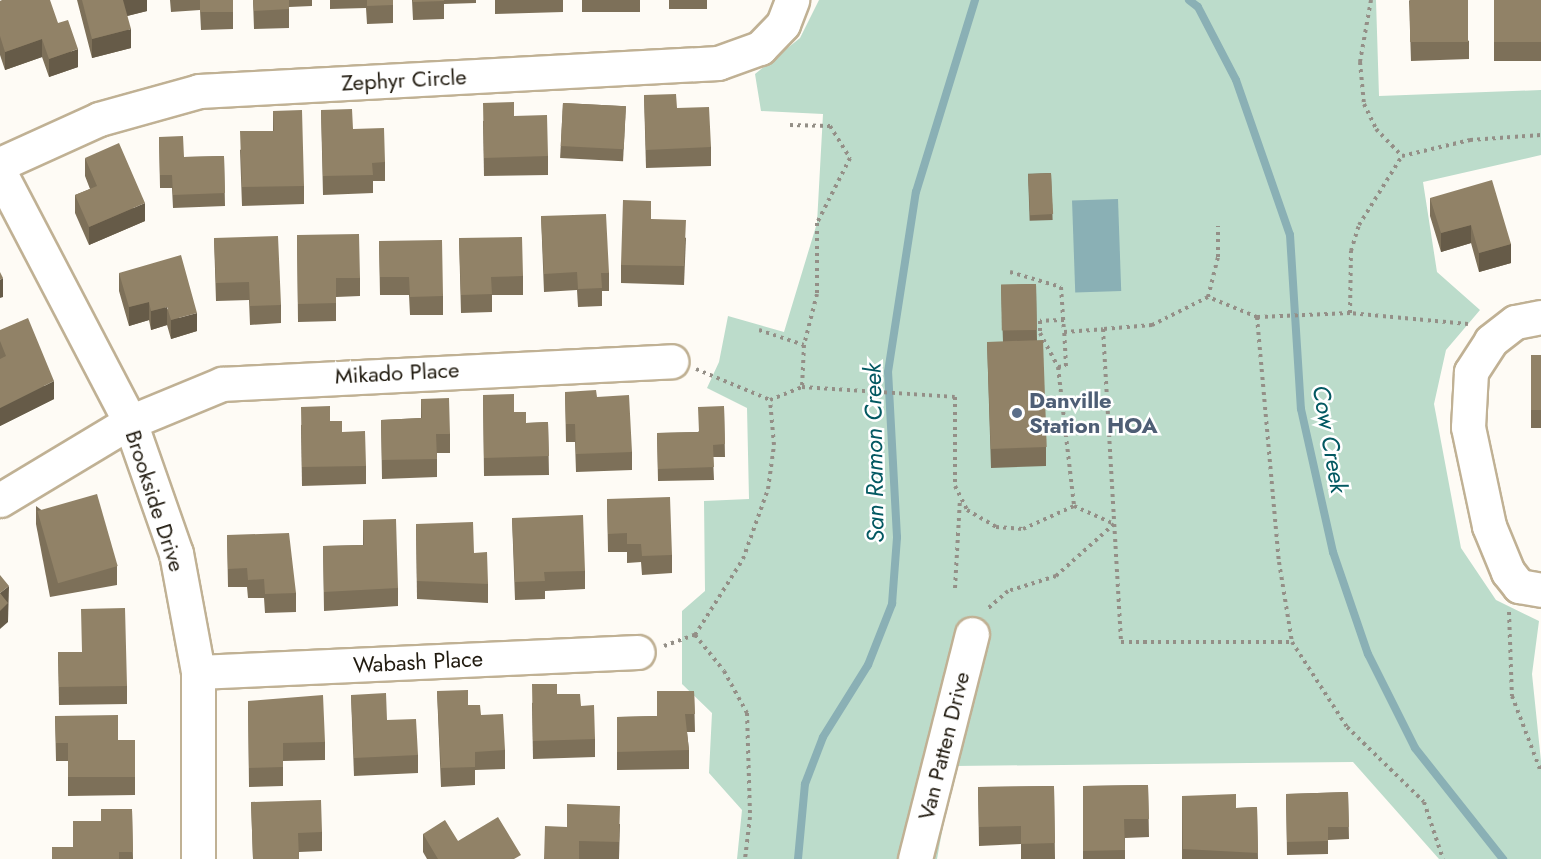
<!DOCTYPE html>
<style>
body{margin:0}
#map{position:relative;width:1541px;height:859px;overflow:hidden;background:#fefbf5;font-family:Jost,sans-serif}
div>[style]{position:absolute}
[style*='--x']{left:calc(var(--x)*1px);top:calc(var(--y)*1px);width:calc(var(--w)*1px);rotate:calc(var(--a)*1deg)}
.green>*{inset:0;background:#bcdccb}
.water>*{inset:0;background:#8ab0b5;transform-origin:0 0}
.stream>*{height:8px;margin:-4px;padding:0 4px;transform-origin:4px;border-radius:4px;background:#8ab0b5}
.path>*{height:4px;margin-top:-2px;transform-origin:0;background:repeating-linear-gradient(90deg,#948f87 0 3px,transparent 0 7.5px)}
.roads{filter:drop-shadow(2px 0 #c0b194) drop-shadow(-2px 0 #c0b194) drop-shadow(0 2px #c0b194) drop-shadow(0 -2px #c0b194)}
.minor>*{height:33px;margin:-16.5px;padding:0 16.5px;transform-origin:16.5px;border-radius:16.5px;background:#fff}
.wall>*{inset:0;background:#7d7059;transform-origin:0 0}
.shaded-wall>*{inset:0;background:#665b48}
.building>*{inset:0;background:#918267;transform-origin:0 0}
.dots>*{width:16px;height:16px;translate:-50% -50%;box-sizing:border-box;border:3px solid #fff;border-radius:50%}
span{translate:-50% -50%;white-space:nowrap;text-align:center;line-height:1.15;-webkit-text-stroke:5px #fff;paint-order:stroke}
.street-label{font-size:22px;color:#201a0f}
.service-label{font-size:22px;color:#4e5e75;font-weight:700}
.left{translate:0 -50%;text-align:left}
.water-label{font-size:24px;color:#025861;font-style:italic}
</style>
<div id="map">
<div class="green">
<i style="clip-path:polygon(819px 0,1376px 0,1379px 96px,1541px 90px,1541px 155px,1423px 182px,1437px 272px,1480px 310px,1446px 350px,1434px 404px,1461px 548px,1496px 600px,1539px 621px,1532px 674px,1541px 761px,1541px 859px,1439px 859px,1353px 762px,954px 766px,937px 859px,737px 859px,742px 810px,709px 773px,712px 713px,682px 684px,682px 611px,705px 591px,704px 501px,749px 499px,747px 408px,707px 388px,719px 362px,728px 316px,784px 332px,817px 223px,823px 114px,761px 111px,755px 74px,800px 38px)"></i>
</div>
<div class="water">
<i style="left:1118px;top:199px;width:92px;height:46px;rotate:88deg"></i>
</div>
<div class="stream">
<i style="--x:1189;--y:0;--w:11;--a:38"></i>
<i style="--x:1198;--y:7;--w:82;--a:62.5"></i>
<i style="--x:1236;--y:80;--w:164;--a:70.8"></i>
<i style="--x:1290;--y:235;--w:174;--a:86.4"></i>
<i style="--x:1301;--y:409;--w:147;--a:77.4"></i>
<i style="--x:1333;--y:552;--w:108;--a:71.1"></i>
<i style="--x:1368;--y:654;--w:105;--a:63.4"></i>
<i style="--x:1415;--y:748;--w:142;--a:51.6"></i>
<i style="--x:798;--y:859;--w:75;--a:-84.7"></i>
<i style="--x:805;--y:784;--w:50;--a:-69"></i>
<i style="--x:823;--y:737;--w:85;--a:-58"></i>
<i style="--x:868;--y:665;--w:66;--a:-68.5"></i>
<i style="--x:892;--y:604;--w:67;--a:-85.7"></i>
<i style="--x:897;--y:537;--w:165;--a:-93.1"></i>
<i style="--x:888;--y:372;--w:182;--a:-81.2"></i>
<i style="--x:916;--y:192;--w:201;--a:-72.9"></i>
</div>
<div class="path">
<i style="--x:1371;--y:0;--w:63;--a:100.1"></i>
<i style="--x:1360;--y:62;--w:42;--a:84.6"></i>
<i style="--x:1364;--y:104;--w:28;--a:64"></i>
<i style="--x:1376;--y:129;--w:37;--a:46"></i>
<i style="--x:790;--y:125;--w:40;--a:1.4"></i>
<i style="--x:830;--y:126;--w:38;--a:58"></i>
<i style="--x:850;--y:158;--w:73;--a:116.9"></i>
<i style="--x:817;--y:223;--w:71;--a:90"></i>
<i style="--x:817;--y:294;--w:53;--a:104.3"></i>
<i style="--x:804;--y:345;--w:42;--a:92.7"></i>
<i style="--x:1010;--y:272;--w:53;--a:16.4"></i>
<i style="--x:1061;--y:287;--w:45;--a:86.2"></i>
<i style="--x:1208;--y:297;--w:41;--a:-76"></i>
<i style="--x:1218;--y:257;--w:31;--a:-90"></i>
<i style="--x:1350;--y:313;--w:93;--a:177.5"></i>
<i style="--x:1257;--y:317;--w:53;--a:-157.8"></i>
<i style="--x:1208;--y:297;--w:63;--a:153.4"></i>
<i style="--x:1152;--y:325;--w:49;--a:175.3"></i>
<i style="--x:1103;--y:329;--w:314;--a:86.7"></i>
<i style="--x:1121;--y:642;--w:171;--a:0"></i>
<i style="--x:1292;--y:642;--w:101;--a:57.1"></i>
<i style="--x:1347;--y:727;--w:107;--a:44.2"></i>
<i style="--x:1424;--y:802;--w:60;--a:71.6"></i>
<i style="--x:1257;--y:317;--w:246;--a:84.9"></i>
<i style="--x:1279;--y:562;--w:81;--a:80.8"></i>
<i style="--x:1064;--y:320;--w:24;--a:178"></i>
<i style="--x:1040;--y:321;--w:12;--a:90"></i>
<i style="--x:1040;--y:333;--w:38;--a:62"></i>
<i style="--x:1058;--y:367;--w:140;--a:83.4"></i>
<i style="--x:1468;--y:324;--w:119;--a:-174.7"></i>
<i style="--x:1350;--y:313;--w:62;--a:-89.1"></i>
<i style="--x:1351;--y:251;--w:27;--a:-73"></i>
<i style="--x:1359;--y:225;--w:81;--a:-58.1"></i>
<i style="--x:1402;--y:156;--w:70;--a:-13.2"></i>
<i style="--x:1470;--y:140;--w:71;--a:-4"></i>
<i style="--x:759;--y:330;--w:47;--a:18.4"></i>
<i style="--x:1058;--y:367;--w:8;--a:-7"></i>
<i style="--x:1066;--y:366;--w:34;--a:-93"></i>
<i style="--x:1064;--y:332;--w:39;--a:-4"></i>
<i style="--x:696;--y:369;--w:80;--a:22.7"></i>
<i style="--x:770;--y:400;--w:35;--a:-22"></i>
<i style="--x:802;--y:387;--w:153;--a:3.7"></i>
<i style="--x:955;--y:397;--w:89;--a:90"></i>
<i style="--x:955;--y:486;--w:27;--a:63"></i>
<i style="--x:967;--y:510;--w:34;--a:30"></i>
<i style="--x:996;--y:527;--w:27;--a:4"></i>
<i style="--x:1023;--y:529;--w:56;--a:-24.3"></i>
<i style="--x:1074;--y:506;--w:44;--a:24.2"></i>
<i style="--x:1114;--y:524;--w:78;--a:138.1"></i>
<i style="--x:1056;--y:576;--w:50;--a:162.6"></i>
<i style="--x:1008;--y:591;--w:29;--a:139"></i>
<i style="--x:955;--y:588;--w:89;--a:-86.8"></i>
<i style="--x:1509;--y:612;--w:84;--a:88"></i>
<i style="--x:1512;--y:696;--w:81;--a:69.1"></i>
<i style="--x:695;--y:635;--w:90;--a:-57.7"></i>
<i style="--x:743;--y:559;--w:74;--a:-70.3"></i>
<i style="--x:768;--y:489;--w:44;--a:-82.2"></i>
<i style="--x:774;--y:445;--w:45;--a:-95.1"></i>
<i style="--x:664;--y:646;--w:33;--a:-20"></i>
<i style="--x:695;--y:635;--w:46;--a:51.1"></i>
<i style="--x:724;--y:671;--w:48;--a:61.3"></i>
<i style="--x:747;--y:713;--w:104;--a:88.3"></i>
<i style="--x:750;--y:817;--w:42;--a:96.8"></i>
</div>
<div class="roads">
<div class="minor">
<i style="--x:0;--y:164;--w:109;--a:-24.4"></i>
<i style="--x:99;--y:119;--w:104;--a:-15.6"></i>
<i style="--x:199;--y:91;--w:520;--a:-3.09"></i>
<i style="--x:718;--y:63;--w:45;--a:-19.7"></i>
<i style="--x:760;--y:48;--w:33;--a:-46"></i>
<i style="--x:783;--y:24;--w:26;--a:-69"></i>
<i style="--x:0;--y:173;--w:281;--a:62.4"></i>
<i style="--x:130;--y:422;--w:139;--a:70.7"></i>
<i style="--x:176;--y:553;--w:121;--a:79.5"></i>
<i style="--x:198;--y:672;--w:187;--a:90"></i>
<i style="--x:1541;--y:317;--w:26;--a:169"></i>
<i style="--x:1515;--y:322;--w:31;--a:142"></i>
<i style="--x:1491;--y:341;--w:37;--a:123"></i>
<i style="--x:1471;--y:372;--w:55;--a:93.1"></i>
<i style="--x:1468;--y:427;--w:101;--a:78"></i>
<i style="--x:1489;--y:526;--w:50;--a:67.6"></i>
<i style="--x:1508;--y:572;--w:18;--a:52"></i>
<i style="--x:1519;--y:586;--w:22;--a:10"></i>
<i style="--x:0;--y:500;--w:152;--a:-31"></i>
<i style="--x:130;--y:422;--w:100;--a:-22.4"></i>
<i style="--x:222;--y:384;--w:450;--a:-2.9"></i>
<i style="--x:198;--y:672;--w:440;--a:-2.6"></i>
<i style="--x:915;--y:859;--w:232;--a:-75.8"></i>
</div>
</div>
<div class="wall">
<i style="clip-path:polygon(77px 0,147px 0,147px 11px,127px 16px,131px 48px,92px 58px)"></i>
<i style="clip-path:polygon(170px 0,233px 0,233px 29px,201px 30px,200px 10px,171px 12px)"></i>
<i style="clip-path:polygon(253px 0,312px 0,312px 6px,289px 7px,289px 28px,254px 29px)"></i>
<i style="clip-path:polygon(330px 0,393px 0,393px 23px,367px 24px,366px 8px,330px 9px)"></i>
<i style="clip-path:polygon(412px 0,476px 0,476px 3px,444px 4px,444px 19px,413px 20px)"></i>
<i style="clip-path:polygon(495px 0,563px 0,563px 12px,495px 14px)"></i>
<i style="left:582px;top:0;width:58px;height:12px"></i>
<i style="left:669px;top:0;width:38px;height:9px"></i>
<i style="clip-path:polygon(1409px 0,1469px 41px,1469px 59px,1411px 61px)"></i>
<i style="left:1494px;top:0;width:47px;height:61px"></i>
<i style="clip-path:polygon(0 1px,58px 23px,78px 67px,49px 77px,42px 57px,5px 70px,0 55px)"></i>
<i style="clip-path:polygon(644px 95px,677px 108px,711px 147px,711px 166px,646px 168px)"></i>
<i style="left:563px;top:103px;width:63px;height:55px;rotate:3deg"></i>
<i style="clip-path:polygon(321px 110px,353px 129px,385px 162px,385px 181px,373px 181px,373px 193px,323px 195px)"></i>
<i style="clip-path:polygon(273px 111px,304px 186px,304px 204px,242px 206px,240px 150px,273px 131px)"></i>
<i style="clip-path:polygon(514px 116px,548px 156px,548px 175px,484px 176px,483px 121px)"></i>
<i style="clip-path:polygon(159px 137px,184px 157px,224px 156px,225px 206px,173px 208px,172px 188px,160px 188px)"></i>
<i style="clip-path:polygon(85px 158px,145px 221px,89px 245px,75px 213px,75px 195px,90px 189px,85px 176px)"></i>
<i style="left:1051px;top:173px;width:47px;height:23px;rotate:88deg"></i>
<i style="clip-path:polygon(1430px 198px,1511px 244px,1511px 263px,1479px 272px,1471px 243px,1441px 252px,1430px 216px)"></i>
<i style="clip-path:polygon(541px 216px,609px 273px,609px 291px,602px 291px,602px 306px,578px 307px,577px 290px,544px 292px)"></i>
<i style="clip-path:polygon(651px 219px,686px 238px,684px 285px,621px 283px,621px 265px)"></i>
<i style="clip-path:polygon(297px 235px,360px 278px,360px 296px,336px 297px,336px 321px,298px 322px)"></i>
<i style="clip-path:polygon(214px 238px,281px 305px,281px 323px,250px 325px,249px 300px,216px 301px)"></i>
<i style="clip-path:polygon(459px 238px,523px 276px,523px 295px,492px 295px,492px 312px,461px 313px)"></i>
<i style="clip-path:polygon(379px 241px,443px 296px,443px 315px,410px 315px,409px 295px,380px 295px)"></i>
<i style="clip-path:polygon(119px 273px,197px 331px,171px 339px,167px 325px,151px 330px,149px 320px,129px 326px,119px 291px)"></i>
<i style="clip-path:polygon(1036px 284px,1037px 341px,1046px 447px,1046px 466px,991px 468px,987px 342px,1003px 342px,1001px 285px)"></i>
<i style="clip-path:polygon(0 330px,54px 399px,0 426px)"></i>
<i style="left:1541px;top:355px;width:73px;height:10px;rotate:90deg"></i>
<i style="clip-path:polygon(565px 392px,632px 452px,632px 470px,576px 472px,575px 442px,566px 442px)"></i>
<i style="clip-path:polygon(483px 395px,514px 412px,526px 423px,548px 422px,549px 475px,484px 476px)"></i>
<i style="clip-path:polygon(421px 399px,450px 434px,450px 453px,437px 453px,437px 477px,382px 479px,381px 420px,421px 418px)"></i>
<i style="clip-path:polygon(724px 406px,725px 457px,713px 457px,714px 480px,658px 481px,657px 433px,698px 432px)"></i>
<i style="clip-path:polygon(330px 421px,366px 466px,366px 484px,302px 486px,301px 425px)"></i>
<i style="clip-path:polygon(607px 499px,672px 555px,672px 573px,642px 575px,641px 562px,627px 563px,627px 552px,608px 552px)"></i>
<i style="clip-path:polygon(36px 506px,117px 566px,117px 585px,50px 597px,36px 524px)"></i>
<i style="clip-path:polygon(512px 518px,585px 571px,585px 589px,545px 591px,545px 599px,515px 600px)"></i>
<i style="clip-path:polygon(363px 520px,398px 588px,398px 606px,324px 611px,323px 546px,363px 545px)"></i>
<i style="clip-path:polygon(416px 524px,474px 553px,488px 584px,488px 603px,417px 599px)"></i>
<i style="clip-path:polygon(227px 535px,296px 593px,296px 612px,265px 613px,264px 598px,248px 598px,247px 587px,228px 587px)"></i>
<i style="clip-path:polygon(58px 652px,82px 652px,127px 686px,127px 704px,59px 705px)"></i>
<i style="clip-path:polygon(437px 691px,468px 705px,481px 715px,505px 750px,505px 769px,475px 770px,475px 785px,441px 787px)"></i>
<i style="clip-path:polygon(694px 691px,695px 732px,687px 732px,689px 750px,689px 769px,617px 770px,617px 717px,657px 716px)"></i>
<i style="clip-path:polygon(557px 694px,581px 706px,595px 739px,595px 757px,533px 759px,532px 703px)"></i>
<i style="clip-path:polygon(351px 695px,387px 720px,418px 755px,418px 773px,354px 776px)"></i>
<i style="clip-path:polygon(248px 701px,325px 742px,325px 760px,283px 761px,283px 786px,249px 787px)"></i>
<i style="clip-path:polygon(55px 716px,118px 740px,135px 740px,135px 795px,68px 796px,68px 761px,56px 761px)"></i>
<i style="clip-path:polygon(1148px 785px,1149px 837px,1125px 838px,1125px 859px,1083px 859px,1083px 786px)"></i>
<i style="clip-path:polygon(1054px 786px,1055px 859px,1021px 859px,1021px 844px,979px 846px,978px 787px)"></i>
<i style="clip-path:polygon(1348px 792px,1349px 839px,1328px 840px,1328px 854px,1287px 855px,1286px 794px)"></i>
<i style="clip-path:polygon(1182px 796px,1236px 808px,1257px 807px,1258px 859px,1182px 859px)"></i>
<i style="clip-path:polygon(251px 802px,322px 832px,322px 851px,299px 852px,299px 859px,253px 859px)"></i>
<i style="clip-path:polygon(132px 809px,133px 859px,52px 859px,73px 847px,101px 821px)"></i>
<i style="clip-path:polygon(620px 824px,619px 859px,544px 859px,567px 827px)"></i>
<i style="clip-path:polygon(423px 834px,458px 841px,514px 859px,427px 859px,423px 852px)"></i>
</div>
<div class="shaded-wall">
<i style="clip-path:polygon(123px 0,147px 0,147px 11px,123px 17px)"></i>
<i style="clip-path:polygon(131px 29px,131px 48px,92px 58px,92px 39px)"></i>
<i style="clip-path:polygon(42px 39px,42px 57px,5px 70px,5px 52px)"></i>
<i style="clip-path:polygon(78px 49px,78px 67px,49px 77px,49px 59px)"></i>
<i style="clip-path:polygon(145px 203px,145px 221px,89px 245px,89px 227px)"></i>
<i style="clip-path:polygon(1471px 225px,1471px 243px,1441px 252px,1441px 233px)"></i>
<i style="clip-path:polygon(1511px 244px,1511px 263px,1479px 272px,1479px 253px)"></i>
<i style="clip-path:polygon(3px 278px,3px 297px,0 298px,0 280px)"></i>
<i style="clip-path:polygon(149px 302px,149px 320px,129px 326px,129px 307px)"></i>
<i style="clip-path:polygon(167px 307px,167px 325px,151px 330px,151px 311px)"></i>
<i style="clip-path:polygon(197px 313px,197px 331px,171px 339px,171px 320px)"></i>
<i style="clip-path:polygon(54px 381px,54px 399px,0 426px,0 408px)"></i>
<i style="clip-path:polygon(9px 586px,8px 622px,0 629px,0 593px)"></i>
</div>
<div class="building">
<i style="clip-path:polygon(2px 0,50px 0,58px 23px,68px 20px,78px 49px,49px 59px,42px 39px,5px 52px,0 36px,0 1px)"></i>
<i style="clip-path:polygon(82px 0,123px 0,131px 29px,92px 39px)"></i>
<i style="left:200px;top:0;width:33px;height:12px"></i>
<i style="clip-path:polygon(253px 0,289px 0,289px 9px,254px 11px)"></i>
<i style="clip-path:polygon(367px 0,393px 0,393px 5px,367px 6px)"></i>
<i style="clip-path:polygon(413px 0,444px 0,444px 1px,413px 2px)"></i>
<i style="left:1410px;top:0;width:58px;height:42px"></i>
<i style="left:1494px;top:0;width:47px;height:42px"></i>
<i style="clip-path:polygon(676px 94px,677px 108px,709px 107px,711px 147px,646px 150px,644px 95px)"></i>
<i style="clip-path:polygon(514px 102px,514px 116px,547px 115px,548px 156px,484px 158px,483px 103px)"></i>
<i style="left:563px;top:103px;width:63px;height:43px;rotate:3deg"></i>
<i style="clip-path:polygon(352px 109px,353px 129px,384px 128px,385px 162px,372px 163px,373px 175px,323px 176px,321px 110px)"></i>
<i style="clip-path:polygon(302px 110px,304px 186px,242px 187px,240px 131px,274px 131px,273px 111px)"></i>
<i style="clip-path:polygon(183px 136px,184px 157px,224px 156px,225px 193px,173px 195px,172px 175px,160px 175px,159px 137px)"></i>
<i style="clip-path:polygon(119px 143px,145px 203px,89px 227px,75px 195px,97px 186px,85px 158px)"></i>
<i style="left:1051px;top:173px;width:41px;height:23px;rotate:87deg"></i>
<i style="clip-path:polygon(1492px 180px,1511px 244px,1479px 253px,1471px 225px,1441px 233px,1430px 198px)"></i>
<i style="clip-path:polygon(623px 200px,651px 201px,651px 219px,686px 220px,684px 266px,621px 265px)"></i>
<i style="clip-path:polygon(606px 214px,609px 273px,601px 273px,602px 288px,578px 289px,577px 272px,544px 274px,541px 216px)"></i>
<i style="clip-path:polygon(359px 234px,360px 278px,336px 278px,336px 303px,298px 304px,297px 235px)"></i>
<i style="clip-path:polygon(278px 236px,281px 305px,250px 306px,249px 282px,216px 283px,214px 238px)"></i>
<i style="clip-path:polygon(522px 237px,523px 276px,491px 277px,492px 294px,461px 295px,459px 238px)"></i>
<i style="clip-path:polygon(442px 240px,443px 296px,410px 297px,409px 277px,380px 277px,379px 241px)"></i>
<i style="clip-path:polygon(181px 255px,197px 313px,171px 320px,167px 307px,151px 311px,149px 302px,129px 307px,119px 273px)"></i>
<i style="clip-path:polygon(0 272px,3px 278px,0 280px)"></i>
<i style="left:1036px;top:284px;width:46px;height:35px;rotate:89deg"></i>
<i style="clip-path:polygon(28px 318px,54px 381px,0 408px,0 359px,6px 356px,0 341px,0 330px)"></i>
<i style="left:1043px;top:340px;width:107px;height:56px;rotate:88deg"></i>
<i style="left:1541px;top:355px;width:55px;height:10px;rotate:90deg"></i>
<i style="clip-path:polygon(596px 390px,597px 397px,629px 395px,632px 452px,576px 454px,575px 424px,566px 424px,565px 392px)"></i>
<i style="clip-path:polygon(514px 394px,514px 412px,526px 412px,526px 423px,548px 422px,549px 456px,484px 458px,483px 395px)"></i>
<i style="clip-path:polygon(449px 398px,450px 434px,436px 434px,437px 459px,382px 460px,381px 420px,422px 418px,421px 399px)"></i>
<i style="clip-path:polygon(330px 406px,330px 421px,342px 421px,342px 432px,365px 431px,366px 466px,302px 467px,301px 407px)"></i>
<i style="clip-path:polygon(724px 406px,725px 444px,713px 445px,714px 467px,658px 469px,657px 433px,699px 432px,698px 407px)"></i>
<i style="left:97px;top:494px;width:75px;height:62px;rotate:74deg"></i>
<i style="clip-path:polygon(670px 497px,672px 555px,642px 556px,641px 544px,627px 544px,627px 533px,608px 534px,607px 499px)"></i>
<i style="clip-path:polygon(583px 515px,585px 571px,544px 572px,545px 581px,515px 582px,512px 518px)"></i>
<i style="clip-path:polygon(396px 519px,398px 588px,324px 592px,323px 546px,364px 545px,363px 520px)"></i>
<i style="clip-path:polygon(473px 522px,474px 553px,487px 552px,488px 584px,417px 581px,416px 524px)"></i>
<i style="clip-path:polygon(289px 533px,296px 593px,265px 594px,264px 579px,248px 580px,247px 568px,228px 569px,227px 535px)"></i>
<i style="clip-path:polygon(0 575px,9px 586px,0 593px,8px 603px,0 611px)"></i>
<i style="clip-path:polygon(125px 608px,127px 686px,59px 687px,58px 652px,82px 652px,81px 609px)"></i>
<i style="clip-path:polygon(532px 684px,557px 684px,557px 694px,580px 694px,581px 706px,594px 705px,595px 739px,533px 741px)"></i>
<i style="clip-path:polygon(468px 690px,468px 705px,480px 705px,481px 715px,503px 714px,505px 750px,475px 752px,475px 767px,441px 768px,437px 691px)"></i>
<i style="clip-path:polygon(657px 691px,694px 691px,695px 714px,685px 714px,689px 750px,617px 752px,617px 717px,657px 716px)"></i>
<i style="clip-path:polygon(386px 693px,387px 720px,416px 719px,418px 755px,354px 758px,351px 695px)"></i>
<i style="clip-path:polygon(323px 695px,325px 742px,283px 743px,283px 767px,249px 768px,248px 701px)"></i>
<i style="clip-path:polygon(118px 715px,118px 740px,135px 740px,135px 777px,68px 777px,68px 743px,56px 743px,55px 716px)"></i>
<i style="clip-path:polygon(1148px 785px,1149px 819px,1124px 819px,1125px 850px,1083px 851px,1083px 786px)"></i>
<i style="clip-path:polygon(1054px 786px,1055px 843px,1021px 844px,1021px 826px,979px 827px,978px 787px)"></i>
<i style="clip-path:polygon(1348px 792px,1349px 827px,1328px 827px,1328px 841px,1287px 842px,1286px 794px)"></i>
<i style="clip-path:polygon(1236px 794px,1236px 808px,1257px 807px,1258px 853px,1183px 849px,1182px 796px)"></i>
<i style="clip-path:polygon(321px 800px,322px 832px,298px 833px,299px 859px,253px 859px,251px 802px)"></i>
<i style="clip-path:polygon(567px 804px,620px 806px,619px 842px,579px 841px,579px 859px,544px 859px,545px 826px,567px 827px)"></i>
<i style="clip-path:polygon(101px 809px,132px 809px,133px 852px,119px 852px,119px 859px,52px 859px,52px 847px,73px 847px,73px 821px,101px 821px)"></i>
<i style="clip-path:polygon(498px 817px,521px 855px,514px 859px,438px 859px,423px 834px,445px 820px,458px 841px)"></i>
</div>
<div class="dots">
<i style="left:1017px;top:413px;background:#5c6f8a"></i>
</div>
<div class="street-label">
<span style="left:404px;top:80px;rotate:-3deg">Zephyr Circle</span>
<span style="left:397px;top:373px;rotate:-3deg">Mikado Place</span>
<span style="left:155px;top:501px;rotate:72deg">Brookside Drive</span>
<span style="left:418px;top:662px;rotate:-3deg">Wabash Place</span>
<span style="left:944px;top:746px;rotate:-76deg">Van Patten Drive</span>
</div>
<div class="service-label">
<span class="left" style="left:1029px;top:413px">Danville<br>Station HOA</span>
</div>
<div class="water-label">
<span style="left:1330px;top:439px;rotate:80deg">Cow Creek</span>
<span style="left:874px;top:453px;rotate:-91deg">San Ramon Creek</span>
</div>
</div>
